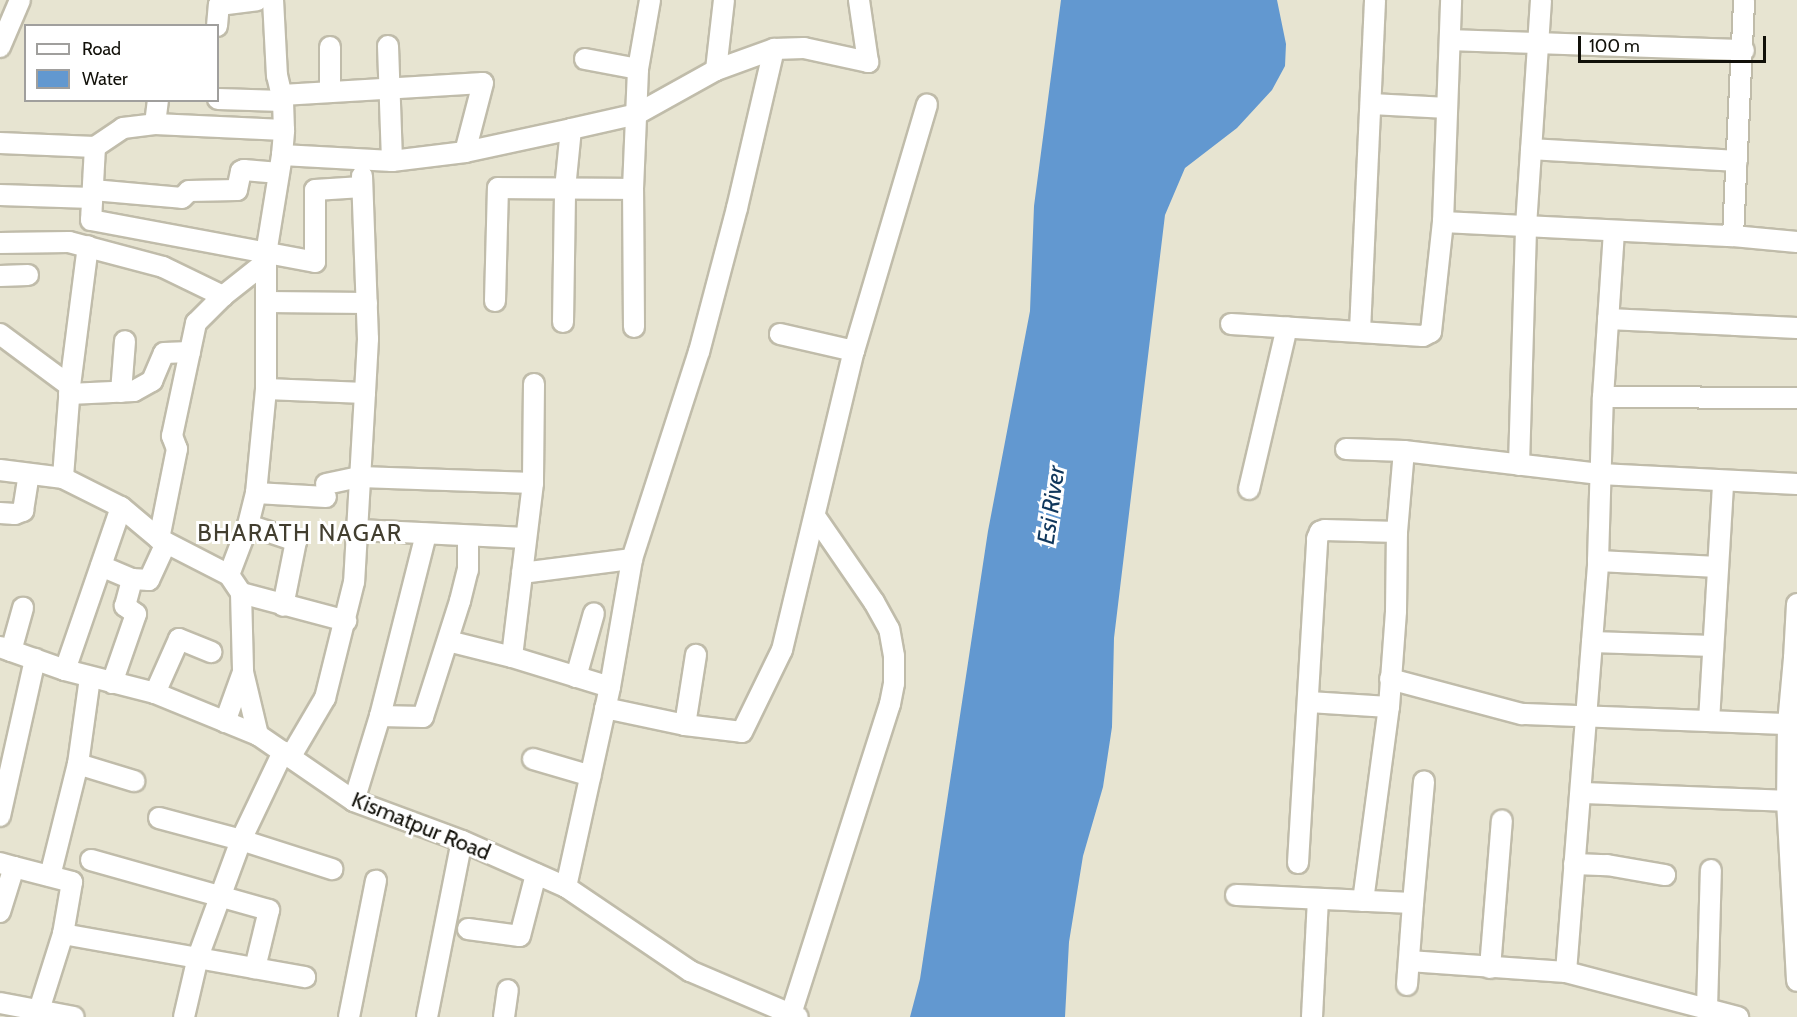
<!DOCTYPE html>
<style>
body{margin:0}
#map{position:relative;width:1797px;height:1017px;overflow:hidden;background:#e7e4d1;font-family:Cabin,sans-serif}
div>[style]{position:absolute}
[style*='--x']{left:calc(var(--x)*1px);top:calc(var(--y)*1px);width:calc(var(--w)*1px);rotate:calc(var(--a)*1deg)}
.water>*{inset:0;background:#6298d0}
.roads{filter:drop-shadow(2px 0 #c0bcaa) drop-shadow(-2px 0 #c0bcaa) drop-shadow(0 2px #c0bcaa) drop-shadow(0 -2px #c0bcaa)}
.minor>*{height:20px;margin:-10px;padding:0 10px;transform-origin:10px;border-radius:10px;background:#fff}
span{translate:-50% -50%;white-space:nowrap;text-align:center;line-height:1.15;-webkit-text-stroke:6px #fff;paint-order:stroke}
.street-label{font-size:22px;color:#111009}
.water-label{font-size:24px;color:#10375c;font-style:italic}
.neighbourhood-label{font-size:24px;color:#423e2f;letter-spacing:1.5px}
.legend{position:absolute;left:24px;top:24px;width:195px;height:78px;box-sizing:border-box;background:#fff;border:2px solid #a09f9d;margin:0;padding:8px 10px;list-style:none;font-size:18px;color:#111009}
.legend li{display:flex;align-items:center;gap:12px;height:30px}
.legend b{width:30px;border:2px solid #a09f9d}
.scale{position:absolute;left:1578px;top:36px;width:188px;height:27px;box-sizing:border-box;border:3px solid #111009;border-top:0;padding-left:8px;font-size:18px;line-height:21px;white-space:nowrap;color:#111009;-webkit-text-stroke:4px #fff;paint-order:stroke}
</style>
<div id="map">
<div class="water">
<i style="clip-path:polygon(1061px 0,1277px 0,1286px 44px,1285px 66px,1272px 90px,1237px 128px,1185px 168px,1165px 215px,1114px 638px,1112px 727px,1103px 787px,1083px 856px,1069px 942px,1065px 1017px,910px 1017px,920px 979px,988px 531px,1030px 311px,1034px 206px)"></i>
</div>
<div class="roads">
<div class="minor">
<i style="--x:217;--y:26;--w:21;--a:-85"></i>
<i style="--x:219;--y:5;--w:38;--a:-7"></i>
<i style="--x:1451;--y:40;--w:293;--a:2"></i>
<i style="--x:388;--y:46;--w:115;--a:88"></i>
<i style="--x:0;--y:47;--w:51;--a:-66.9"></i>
<i style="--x:585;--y:59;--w:54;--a:10.7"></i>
<i style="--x:716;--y:70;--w:70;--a:-83.5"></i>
<i style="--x:330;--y:92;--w:45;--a:-90"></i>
<i style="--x:282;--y:95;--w:201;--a:-3.4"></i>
<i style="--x:483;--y:83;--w:71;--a:104.6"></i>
<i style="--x:218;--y:99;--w:65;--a:1.8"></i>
<i style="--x:1372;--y:104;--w:75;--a:3.1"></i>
<i style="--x:155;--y:124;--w:24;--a:-83"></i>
<i style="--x:0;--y:143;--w:95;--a:2.4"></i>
<i style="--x:95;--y:147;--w:34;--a:-34"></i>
<i style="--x:123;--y:128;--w:32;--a:-7"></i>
<i style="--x:155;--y:124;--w:129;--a:2.7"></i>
<i style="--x:95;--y:147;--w:73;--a:93.1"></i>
<i style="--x:91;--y:220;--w:228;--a:10.6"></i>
<i style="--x:315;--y:262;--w:72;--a:-90"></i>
<i style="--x:315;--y:190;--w:47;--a:-3.7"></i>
<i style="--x:1531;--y:149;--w:206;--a:3.3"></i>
<i style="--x:282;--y:155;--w:110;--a:3.1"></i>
<i style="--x:392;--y:161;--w:74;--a:-7"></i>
<i style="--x:465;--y:152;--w:108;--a:-12.2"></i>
<i style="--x:571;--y:129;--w:68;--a:-12.8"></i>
<i style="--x:637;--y:114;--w:90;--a:-29.1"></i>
<i style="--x:716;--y:70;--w:62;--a:-19.9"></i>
<i style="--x:774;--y:49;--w:30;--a:-2"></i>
<i style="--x:804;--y:48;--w:66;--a:12.3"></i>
<i style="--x:868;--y:62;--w:63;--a:-98.3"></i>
<i style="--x:362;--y:176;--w:163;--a:87.9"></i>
<i style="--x:368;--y:339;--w:54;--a:93.2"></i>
<i style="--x:93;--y:190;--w:89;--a:5.1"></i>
<i style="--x:182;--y:198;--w:10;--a:-45"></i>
<i style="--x:189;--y:191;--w:48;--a:-1.2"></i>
<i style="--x:237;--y:190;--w:19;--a:-78"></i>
<i style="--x:241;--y:171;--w:3;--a:-18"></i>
<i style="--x:244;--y:170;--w:35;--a:5"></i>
<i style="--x:0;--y:195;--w:92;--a:1.9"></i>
<i style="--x:1443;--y:222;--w:290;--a:2.8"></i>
<i style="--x:1733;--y:236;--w:64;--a:5.4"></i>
<i style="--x:1733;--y:236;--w:236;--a:-87.3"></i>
<i style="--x:0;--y:243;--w:69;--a:-0.8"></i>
<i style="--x:69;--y:242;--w:97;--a:14.9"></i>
<i style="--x:163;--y:267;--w:67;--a:25.8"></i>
<i style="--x:0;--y:276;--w:28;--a:-2"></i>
<i style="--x:495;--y:301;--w:113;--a:-88.5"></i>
<i style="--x:498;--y:188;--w:135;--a:0.4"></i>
<i style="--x:267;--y:302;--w:100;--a:0.6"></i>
<i style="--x:1608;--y:319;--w:189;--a:2.7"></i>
<i style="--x:563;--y:322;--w:133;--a:-89.1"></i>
<i style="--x:565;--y:189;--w:60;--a:-84.3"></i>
<i style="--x:1231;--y:324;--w:192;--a:3.6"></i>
<i style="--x:1423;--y:336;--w:9;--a:-27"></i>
<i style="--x:1431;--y:332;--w:111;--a:-83.8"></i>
<i style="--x:1443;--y:222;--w:222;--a:-87.9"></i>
<i style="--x:634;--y:327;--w:138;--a:-90.4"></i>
<i style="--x:633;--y:189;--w:120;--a:-87.6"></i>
<i style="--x:638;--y:69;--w:70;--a:-80.1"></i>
<i style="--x:1360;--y:331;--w:331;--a:-87.4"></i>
<i style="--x:0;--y:334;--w:87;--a:36.6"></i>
<i style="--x:70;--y:386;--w:92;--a:94.4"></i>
<i style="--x:854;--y:351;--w:257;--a:-73.5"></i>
<i style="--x:534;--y:384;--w:99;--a:90.6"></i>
<i style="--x:533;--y:483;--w:175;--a:96.9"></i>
<i style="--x:512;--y:657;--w:102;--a:17"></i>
<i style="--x:610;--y:687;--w:205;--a:102.4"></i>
<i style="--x:70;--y:386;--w:141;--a:-82.7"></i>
<i style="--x:266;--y:389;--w:99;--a:2.3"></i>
<i style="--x:365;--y:393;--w:189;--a:93.3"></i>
<i style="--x:354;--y:582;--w:120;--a:104"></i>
<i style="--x:325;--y:698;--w:67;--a:120.4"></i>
<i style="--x:121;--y:392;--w:51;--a:-85.5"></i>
<i style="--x:69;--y:394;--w:65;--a:-2.6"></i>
<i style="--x:134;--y:391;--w:21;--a:-29"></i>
<i style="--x:152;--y:381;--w:30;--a:-67"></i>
<i style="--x:164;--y:353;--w:26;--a:-2"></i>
<i style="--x:1603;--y:397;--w:194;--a:0.3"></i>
<i style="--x:1346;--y:449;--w:58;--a:2"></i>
<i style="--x:1404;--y:451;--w:197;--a:6.7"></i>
<i style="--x:1600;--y:474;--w:197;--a:2.9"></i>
<i style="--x:1519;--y:465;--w:239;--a:-88.3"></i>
<i style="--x:1526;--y:226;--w:226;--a:-86.2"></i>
<i style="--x:0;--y:470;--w:64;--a:7.2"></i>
<i style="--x:63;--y:478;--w:65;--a:26.6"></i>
<i style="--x:121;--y:507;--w:50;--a:40.1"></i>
<i style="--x:159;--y:539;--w:79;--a:27.2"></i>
<i style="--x:229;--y:575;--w:22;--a:56"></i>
<i style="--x:241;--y:593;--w:109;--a:14.9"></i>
<i style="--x:326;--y:484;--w:35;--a:-12"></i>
<i style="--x:360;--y:477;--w:173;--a:2"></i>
<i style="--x:1249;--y:489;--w:166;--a:-76.8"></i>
<i style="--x:256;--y:493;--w:70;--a:3.3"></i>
<i style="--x:0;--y:513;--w:15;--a:4"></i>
<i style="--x:15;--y:514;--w:9;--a:-21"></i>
<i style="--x:23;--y:511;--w:37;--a:-81"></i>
<i style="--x:248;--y:525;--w:51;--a:18.4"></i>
<i style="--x:296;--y:541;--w:66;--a:101.3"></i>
<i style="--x:358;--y:530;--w:168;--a:2.7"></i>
<i style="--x:159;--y:539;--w:92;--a:-78.7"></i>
<i style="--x:177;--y:449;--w:14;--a:-111"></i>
<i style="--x:172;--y:436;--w:116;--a:-78"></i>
<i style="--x:196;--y:323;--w:38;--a:-45"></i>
<i style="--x:223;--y:296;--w:55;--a:-38.3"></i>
<i style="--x:1598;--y:561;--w:120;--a:2.9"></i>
<i style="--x:101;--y:566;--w:34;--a:23"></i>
<i style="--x:132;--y:579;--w:17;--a:3"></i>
<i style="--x:149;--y:580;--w:41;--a:-65.3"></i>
<i style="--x:522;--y:573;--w:111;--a:-7.3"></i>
<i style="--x:229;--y:575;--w:53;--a:-69.2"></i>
<i style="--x:248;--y:525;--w:33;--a:-76"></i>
<i style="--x:256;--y:493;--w:104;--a:-84.5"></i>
<i style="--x:266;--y:389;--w:135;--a:-90"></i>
<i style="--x:266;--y:254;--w:100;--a:-80.8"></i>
<i style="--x:282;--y:155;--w:25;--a:-85"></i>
<i style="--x:284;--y:130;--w:29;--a:-92"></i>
<i style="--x:283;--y:101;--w:26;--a:-103"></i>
<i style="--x:277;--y:76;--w:76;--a:-93"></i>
<i style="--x:241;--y:593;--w:79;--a:88.5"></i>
<i style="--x:243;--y:672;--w:65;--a:76.6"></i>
<i style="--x:448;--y:641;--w:66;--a:14"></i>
<i style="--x:1592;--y:642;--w:121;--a:1.9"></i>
<i style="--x:0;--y:647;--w:69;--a:19.5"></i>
<i style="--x:65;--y:670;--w:93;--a:14.3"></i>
<i style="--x:155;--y:693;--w:111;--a:22.2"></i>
<i style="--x:258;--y:735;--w:116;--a:34.5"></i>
<i style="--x:354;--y:801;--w:115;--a:20.3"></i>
<i style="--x:462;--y:841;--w:114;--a:23.9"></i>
<i style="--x:566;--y:887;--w:150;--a:34.1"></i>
<i style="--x:690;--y:971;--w:117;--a:23.1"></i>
<i style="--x:11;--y:651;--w:45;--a:-74.4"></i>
<i style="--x:1794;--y:658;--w:54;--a:-86.8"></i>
<i style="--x:1797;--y:658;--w:3;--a:180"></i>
<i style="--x:1794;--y:658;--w:66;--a:95.2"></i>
<i style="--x:1788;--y:724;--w:9;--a:6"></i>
<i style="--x:65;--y:670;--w:172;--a:-71"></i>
<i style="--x:576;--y:677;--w:66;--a:-74.3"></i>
<i style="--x:1390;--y:679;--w:137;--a:14.9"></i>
<i style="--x:1522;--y:714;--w:266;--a:2.2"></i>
<i style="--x:1788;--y:724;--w:77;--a:90.7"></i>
<i style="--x:1787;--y:801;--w:180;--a:86.8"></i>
<i style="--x:112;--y:683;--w:73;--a:-70.8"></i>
<i style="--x:136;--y:614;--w:14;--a:-144"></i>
<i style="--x:125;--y:606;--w:28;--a:-75"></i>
<i style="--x:610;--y:687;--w:130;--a:-80.2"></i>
<i style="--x:632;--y:559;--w:218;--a:-72.1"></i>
<i style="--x:699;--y:352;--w:149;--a:-75.2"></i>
<i style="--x:737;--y:208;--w:163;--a:-76.9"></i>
<i style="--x:155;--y:693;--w:59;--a:-66"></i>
<i style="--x:179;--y:639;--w:35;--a:22"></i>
<i style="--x:1309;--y:702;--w:80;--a:3.6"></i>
<i style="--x:605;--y:708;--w:82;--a:12"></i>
<i style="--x:685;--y:725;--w:57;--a:7"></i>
<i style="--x:742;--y:732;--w:91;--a:-64"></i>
<i style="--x:782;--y:650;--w:308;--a:-76.5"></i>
<i style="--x:854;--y:351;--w:76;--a:-167.1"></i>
<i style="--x:380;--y:716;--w:43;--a:1.3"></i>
<i style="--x:423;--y:717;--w:122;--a:-72.3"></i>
<i style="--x:460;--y:601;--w:32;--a:-76"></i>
<i style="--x:468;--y:570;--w:33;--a:-90"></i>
<i style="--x:1709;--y:721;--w:239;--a:-86.6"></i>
<i style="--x:225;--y:722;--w:53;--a:-70.2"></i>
<i style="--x:685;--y:725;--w:71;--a:-81.1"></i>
<i style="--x:533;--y:759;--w:60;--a:16.3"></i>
<i style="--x:78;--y:764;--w:59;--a:16.9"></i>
<i style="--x:1581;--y:793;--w:206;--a:2.2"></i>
<i style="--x:354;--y:801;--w:89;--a:-73"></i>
<i style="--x:380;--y:716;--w:188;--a:-75.8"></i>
<i style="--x:0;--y:816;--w:161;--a:-77.4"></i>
<i style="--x:159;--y:818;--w:85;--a:15"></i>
<i style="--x:241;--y:840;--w:96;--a:17.7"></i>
<i style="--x:91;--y:860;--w:185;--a:15.7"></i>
<i style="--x:269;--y:910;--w:60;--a:103.6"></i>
<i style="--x:0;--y:863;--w:15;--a:16"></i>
<i style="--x:14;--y:867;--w:47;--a:107.3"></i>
<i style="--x:1298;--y:863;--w:325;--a:-86.6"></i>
<i style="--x:1317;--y:539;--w:8;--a:-67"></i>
<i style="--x:1320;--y:532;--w:5;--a:-22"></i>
<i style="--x:1325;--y:530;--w:72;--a:1.6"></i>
<i style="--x:1574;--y:864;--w:33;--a:2"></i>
<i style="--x:1607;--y:865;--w:59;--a:9.8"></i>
<i style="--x:14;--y:867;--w:60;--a:14.5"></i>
<i style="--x:72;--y:882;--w:53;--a:99.8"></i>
<i style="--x:63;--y:934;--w:80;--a:107.5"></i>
<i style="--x:50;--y:876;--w:115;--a:-76"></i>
<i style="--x:78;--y:764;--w:88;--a:-82.1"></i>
<i style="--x:1236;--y:895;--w:177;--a:2.6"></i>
<i style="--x:1413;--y:903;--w:122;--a:-84.8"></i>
<i style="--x:1363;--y:901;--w:196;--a:-82.4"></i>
<i style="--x:1389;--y:707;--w:96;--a:-85.8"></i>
<i style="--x:1396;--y:611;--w:79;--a:-89.3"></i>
<i style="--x:1397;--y:532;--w:81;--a:-85.1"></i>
<i style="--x:468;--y:929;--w:52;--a:7.7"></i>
<i style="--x:520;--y:936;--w:64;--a:-75.5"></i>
<i style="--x:63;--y:934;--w:246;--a:10.1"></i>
<i style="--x:1409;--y:961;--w:157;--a:4"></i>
<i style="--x:1566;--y:972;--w:178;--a:14.7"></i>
<i style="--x:1490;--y:968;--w:148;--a:-85.4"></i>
<i style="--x:1566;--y:972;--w:412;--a:-85.5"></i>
<i style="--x:1598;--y:561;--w:164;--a:-88.3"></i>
<i style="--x:1603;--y:397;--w:165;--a:-86.2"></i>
<i style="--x:1407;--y:985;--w:82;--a:-85.8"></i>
<i style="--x:0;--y:1003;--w:75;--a:10.7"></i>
<i style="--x:1707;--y:1009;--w:139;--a:-88.4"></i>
<i style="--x:791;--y:1014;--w:325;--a:-72.3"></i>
<i style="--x:890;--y:704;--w:21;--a:-79"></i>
<i style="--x:894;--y:683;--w:27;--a:-90"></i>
<i style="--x:894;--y:656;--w:27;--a:-100"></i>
<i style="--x:889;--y:629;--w:31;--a:-119"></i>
<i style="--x:874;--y:602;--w:104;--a:-124.5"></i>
<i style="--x:184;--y:1017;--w:62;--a:-76.9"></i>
<i style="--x:198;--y:957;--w:125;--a:-69.8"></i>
<i style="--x:241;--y:840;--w:98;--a:-64.5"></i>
<i style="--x:349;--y:1017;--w:139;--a:-78.8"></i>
<i style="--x:427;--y:1017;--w:179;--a:-78.8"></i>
<i style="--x:504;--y:1017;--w:27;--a:-82"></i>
<i style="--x:1312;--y:1017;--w:118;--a:-87.1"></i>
</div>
</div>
<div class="street-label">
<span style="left:421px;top:826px;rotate:22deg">Kismatpur Road</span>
</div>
<div class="water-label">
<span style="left:1051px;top:505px;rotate:-82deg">Esi River</span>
</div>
<div class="neighbourhood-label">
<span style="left:300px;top:533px">BHARATH NAGAR</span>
</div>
<ul class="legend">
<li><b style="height:8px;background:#fff"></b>Road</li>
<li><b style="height:16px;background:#6298d0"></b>Water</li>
</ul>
<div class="scale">100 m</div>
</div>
